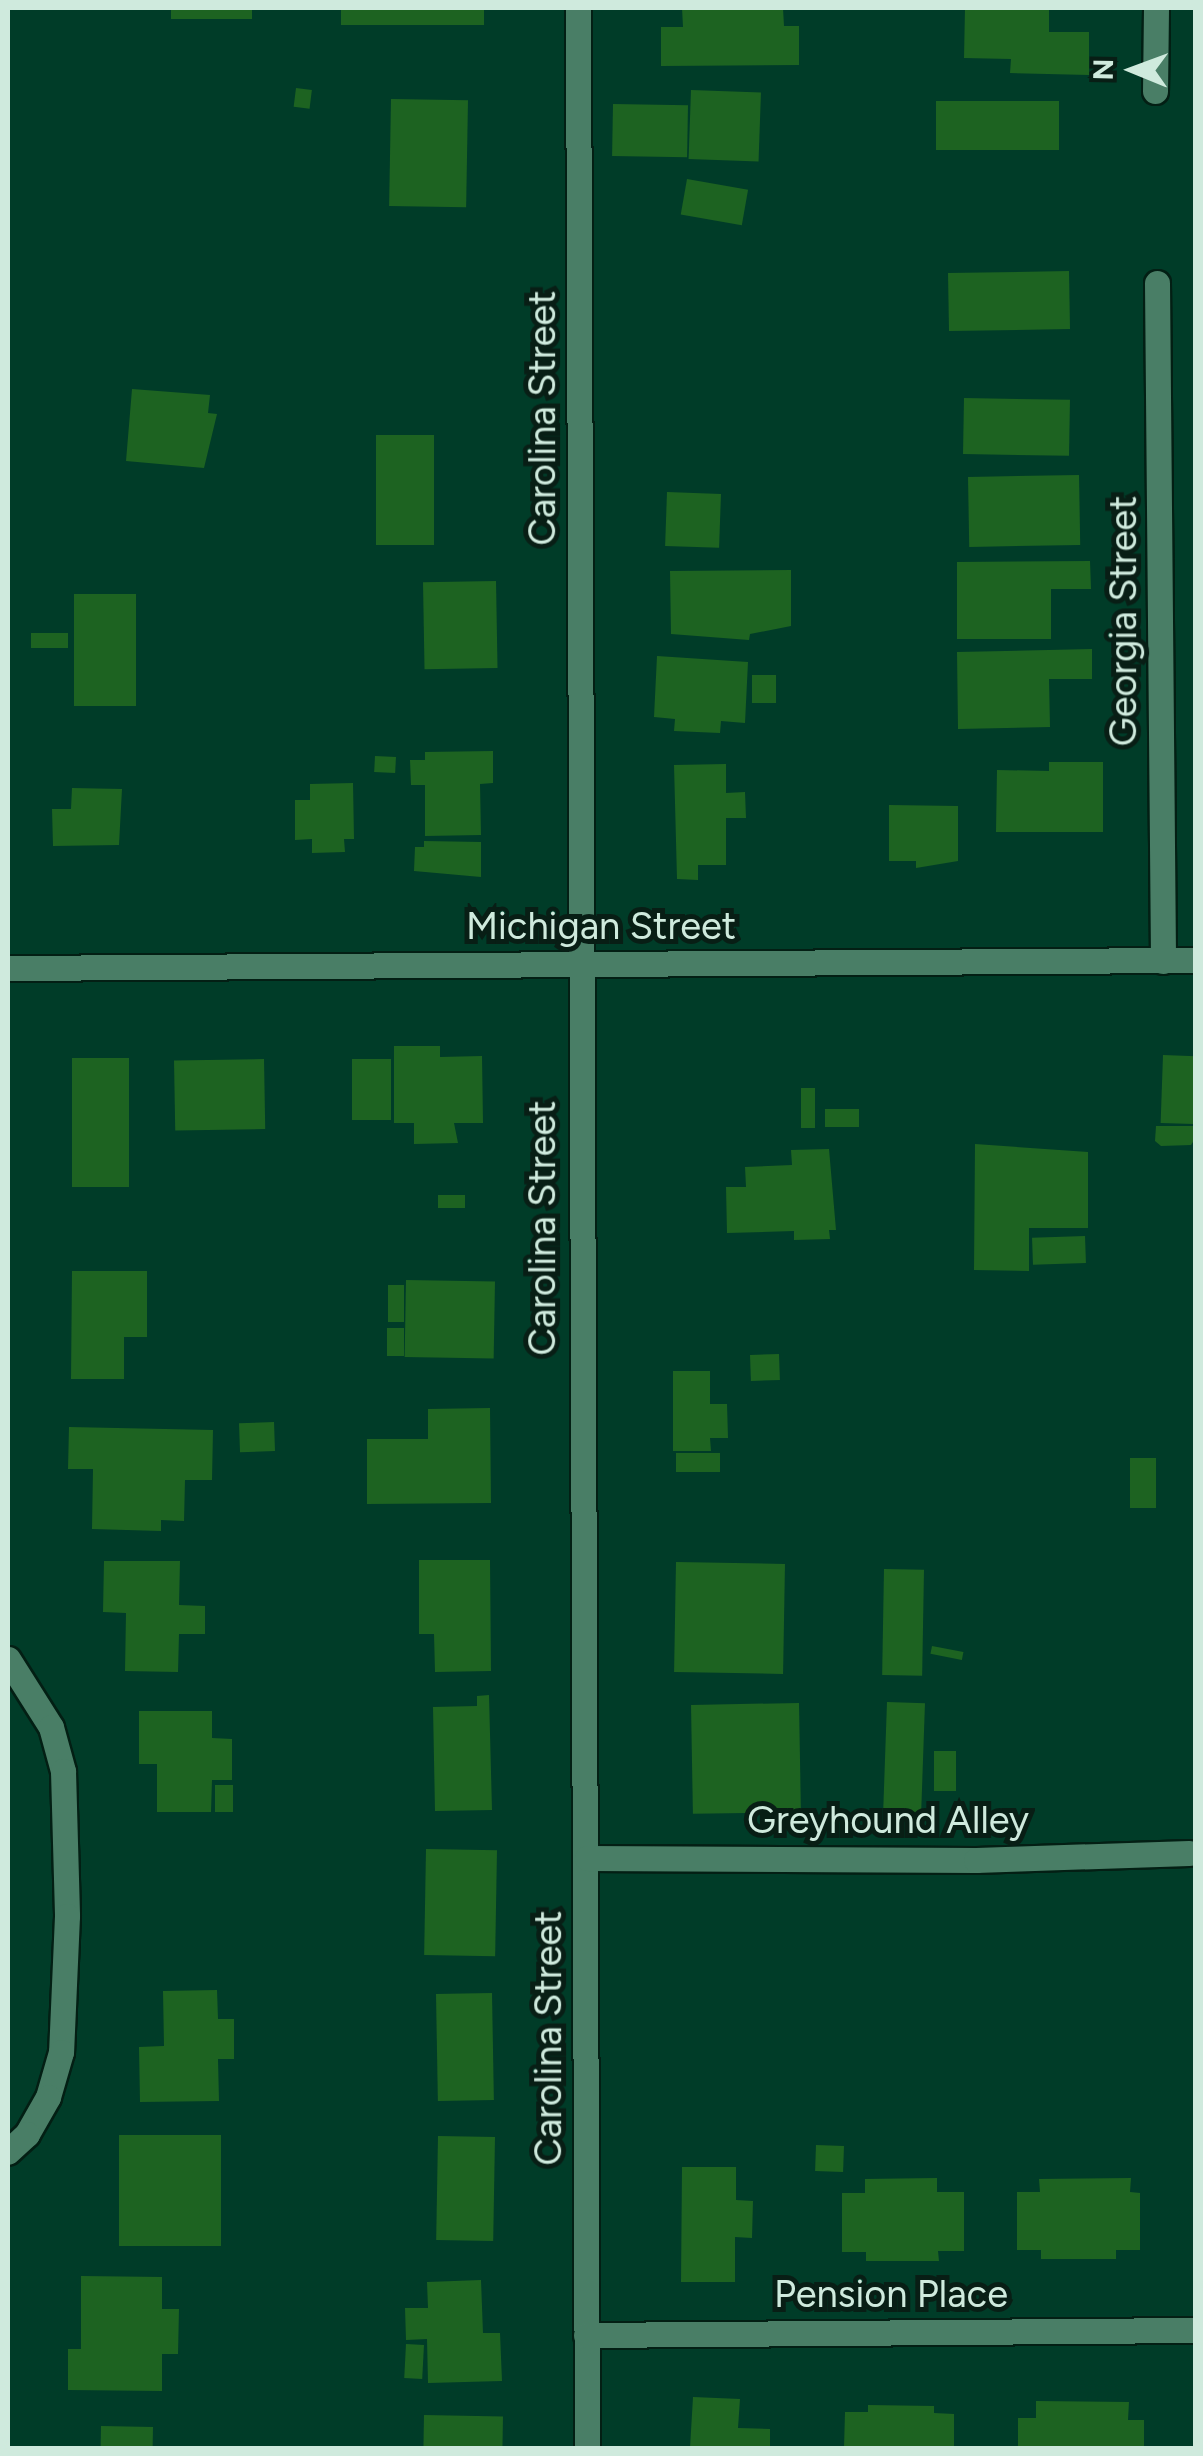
<!DOCTYPE html>
<style>
body{margin:0}
#map{position:relative;width:1203px;height:2456px;overflow:hidden;background:#003c28;font-family:Figtree,sans-serif}
div>[style]{position:absolute}
[style*='--x']{left:calc(var(--x)*1px);top:calc(var(--y)*1px);width:calc(var(--w)*1px);rotate:calc(var(--a)*1deg)}
.building>*{inset:0;background:#1d6321;transform-origin:0 0}
.roads{filter:drop-shadow(2px 0 #031f14) drop-shadow(-2px 0 #031f14) drop-shadow(0 2px #031f14) drop-shadow(0 -2px #031f14)}
.minor>*{height:25px;margin:-12.5px;padding:0 12.5px;transform-origin:12.5px;border-radius:12.5px;background:#497e66}
span{translate:-50% -50%;white-space:nowrap;text-align:center;line-height:1.15;-webkit-text-stroke:10px #081e15;paint-order:stroke}
.street-label{font-size:38px;color:#cfeadd}
.frame{position:absolute;inset:0;border:10px solid #cfeadd;pointer-events:none}
.north{position:absolute;left:1083px;top:20px;width:100px;height:100px;-webkit-text-stroke:8px #081e15;paint-order:stroke;rotate:271deg;font-size:28px;font-weight:700;line-height:40px;text-align:center;color:#cfeadd}
.north::after{content:'';display:block;margin:auto;width:35px;height:45px;background:#cfeadd;clip-path:polygon(50% 0,100% 100%,50% 72%,0 100%)}
</style>
<div id="map">
<div class="building">
<i style="left:171px;top:8px;width:81px;height:11px"></i>
<i style="left:341px;top:8px;width:143px;height:17px"></i>
<i style="clip-path:polygon(682px 8px,783px 8px,784px 26px,799px 26px,799px 65px,661px 66px,661px 27px,683px 27px)"></i>
<i style="clip-path:polygon(965px 8px,1049px 8px,1049px 32px,1089px 32px,1089px 75px,1010px 73px,1011px 59px,964px 58px)"></i>
<i style="left:296px;top:88px;width:16px;height:19px;rotate:7deg"></i>
<i style="left:691px;top:90px;width:70px;height:69px;rotate:2deg"></i>
<i style="left:391px;top:99px;width:77px;height:107px;rotate:1deg"></i>
<i style="left:936px;top:101px;width:123px;height:49px"></i>
<i style="left:613px;top:104px;width:75px;height:52px;rotate:1deg"></i>
<i style="left:687px;top:179px;width:62px;height:36px;rotate:10deg"></i>
<i style="left:1069px;top:271px;width:58px;height:121px;rotate:89deg"></i>
<i style="clip-path:polygon(132px 389px,210px 395px,208px 413px,217px 414px,204px 468px,126px 461px)"></i>
<i style="left:964px;top:398px;width:106px;height:56px;rotate:1deg"></i>
<i style="left:376px;top:435px;width:58px;height:110px"></i>
<i style="left:1079px;top:475px;width:70px;height:111px;rotate:89deg"></i>
<i style="left:667px;top:492px;width:54px;height:54px;rotate:2deg"></i>
<i style="clip-path:polygon(1090px 561px,1091px 589px,1051px 589px,1051px 639px,957px 639px,957px 562px)"></i>
<i style="clip-path:polygon(791px 570px,791px 626px,750px 634px,749px 640px,671px 634px,670px 571px)"></i>
<i style="left:496px;top:581px;width:87px;height:73px;rotate:89deg"></i>
<i style="left:74px;top:594px;width:62px;height:112px"></i>
<i style="left:31px;top:633px;width:37px;height:15px"></i>
<i style="clip-path:polygon(1092px 649px,1092px 679px,1049px 679px,1050px 727px,958px 729px,957px 652px)"></i>
<i style="clip-path:polygon(657px 656px,748px 662px,745px 723px,721px 721px,720px 733px,674px 731px,675px 719px,654px 717px)"></i>
<i style="left:752px;top:675px;width:24px;height:28px"></i>
<i style="clip-path:polygon(493px 751px,493px 783px,480px 784px,481px 835px,425px 836px,425px 785px,411px 785px,410px 760px,425px 760px,425px 752px)"></i>
<i style="left:375px;top:756px;width:21px;height:16px;rotate:3deg"></i>
<i style="clip-path:polygon(1049px 762px,1103px 762px,1103px 832px,996px 832px,997px 770px,1049px 771px)"></i>
<i style="clip-path:polygon(726px 764px,726px 793px,745px 792px,746px 818px,726px 818px,726px 865px,698px 865px,698px 880px,677px 879px,674px 765px)"></i>
<i style="clip-path:polygon(353px 783px,354px 839px,344px 839px,345px 852px,312px 853px,312px 839px,295px 840px,295px 800px,310px 800px,310px 784px)"></i>
<i style="clip-path:polygon(72px 788px,122px 789px,119px 845px,53px 846px,52px 809px,71px 809px)"></i>
<i style="clip-path:polygon(889px 805px,958px 806px,958px 861px,916px 868px,916px 861px,889px 861px)"></i>
<i style="clip-path:polygon(424px 841px,481px 842px,481px 877px,414px 871px,415px 847px,424px 847px)"></i>
<i style="clip-path:polygon(394px 1046px,440px 1046px,440px 1057px,482px 1056px,483px 1123px,454px 1123px,458px 1143px,414px 1144px,414px 1123px,394px 1123px)"></i>
<i style="left:1163px;top:1055px;width:33px;height:68px;rotate:2deg"></i>
<i style="left:72px;top:1058px;width:57px;height:129px"></i>
<i style="left:264px;top:1059px;width:70px;height:90px;rotate:89deg"></i>
<i style="left:352px;top:1059px;width:39px;height:61px"></i>
<i style="left:801px;top:1088px;width:14px;height:40px"></i>
<i style="left:825px;top:1109px;width:34px;height:18px"></i>
<i style="clip-path:polygon(1156px 1126px,1196px 1126px,1196px 1137px,1191px 1145px,1161px 1146px,1155px 1141px)"></i>
<i style="clip-path:polygon(975px 1144px,1088px 1152px,1088px 1228px,1029px 1228px,1029px 1271px,974px 1270px)"></i>
<i style="clip-path:polygon(829px 1149px,836px 1230px,829px 1230px,830px 1239px,794px 1240px,794px 1231px,727px 1233px,726px 1187px,746px 1187px,745px 1167px,792px 1165px,791px 1150px)"></i>
<i style="left:438px;top:1195px;width:27px;height:13px"></i>
<i style="left:1085px;top:1236px;width:27px;height:53px;rotate:88deg"></i>
<i style="clip-path:polygon(72px 1271px,147px 1271px,147px 1337px,124px 1337px,124px 1379px,71px 1379px)"></i>
<i style="left:406px;top:1280px;width:89px;height:77px;rotate:1deg"></i>
<i style="left:388px;top:1285px;width:16px;height:37px"></i>
<i style="left:387px;top:1328px;width:17px;height:28px"></i>
<i style="left:779px;top:1354px;width:26px;height:29px;rotate:88deg"></i>
<i style="clip-path:polygon(673px 1371px,710px 1371px,710px 1404px,727px 1404px,728px 1438px,710px 1438px,711px 1451px,673px 1451px)"></i>
<i style="clip-path:polygon(490px 1408px,491px 1503px,367px 1504px,367px 1439px,428px 1439px,428px 1409px)"></i>
<i style="left:274px;top:1422px;width:29px;height:35px;rotate:88deg"></i>
<i style="clip-path:polygon(69px 1427px,213px 1430px,212px 1480px,185px 1480px,184px 1521px,161px 1520px,161px 1531px,92px 1529px,93px 1469px,68px 1469px)"></i>
<i style="left:720px;top:1453px;width:19px;height:44px;rotate:90deg"></i>
<i style="left:1130px;top:1458px;width:26px;height:50px"></i>
<i style="clip-path:polygon(419px 1560px,490px 1560px,491px 1671px,435px 1672px,434px 1634px,419px 1634px)"></i>
<i style="clip-path:polygon(104px 1561px,180px 1561px,179px 1605px,205px 1606px,205px 1634px,179px 1634px,178px 1672px,125px 1671px,126px 1613px,103px 1612px)"></i>
<i style="left:676px;top:1562px;width:109px;height:110px;rotate:1deg"></i>
<i style="left:884px;top:1569px;width:40px;height:106px;rotate:1deg"></i>
<i style="left:932px;top:1646px;width:32px;height:8px;rotate:11deg"></i>
<i style="clip-path:polygon(489px 1695px,492px 1810px,435px 1811px,433px 1707px,477px 1706px,477px 1696px)"></i>
<i style="left:887px;top:1702px;width:38px;height:110px;rotate:2deg"></i>
<i style="left:799px;top:1703px;width:109px;height:108px;rotate:89deg"></i>
<i style="clip-path:polygon(139px 1711px,212px 1711px,212px 1738px,232px 1739px,232px 1780px,212px 1780px,211px 1812px,157px 1812px,157px 1764px,139px 1764px)"></i>
<i style="left:934px;top:1751px;width:22px;height:40px"></i>
<i style="left:215px;top:1785px;width:18px;height:27px"></i>
<i style="left:426px;top:1849px;width:71px;height:106px;rotate:1deg"></i>
<i style="clip-path:polygon(217px 1990px,218px 2019px,234px 2019px,234px 2059px,218px 2059px,219px 2101px,140px 2102px,139px 2047px,164px 2046px,163px 1991px)"></i>
<i style="left:492px;top:1993px;width:107px;height:56px;rotate:89deg"></i>
<i style="left:221px;top:2135px;width:111px;height:102px;rotate:90deg"></i>
<i style="left:438px;top:2136px;width:57px;height:104px;rotate:1deg"></i>
<i style="left:816px;top:2145px;width:28px;height:26px;rotate:2deg"></i>
<i style="clip-path:polygon(682px 2167px,736px 2167px,736px 2200px,753px 2201px,752px 2238px,735px 2237px,735px 2282px,681px 2282px)"></i>
<i style="clip-path:polygon(937px 2178px,937px 2192px,964px 2192px,964px 2251px,938px 2251px,939px 2261px,866px 2261px,866px 2252px,842px 2252px,842px 2193px,865px 2193px,865px 2179px)"></i>
<i style="clip-path:polygon(1131px 2178px,1130px 2192px,1140px 2193px,1140px 2250px,1116px 2250px,1116px 2259px,1041px 2259px,1041px 2250px,1017px 2250px,1017px 2192px,1040px 2192px,1039px 2179px)"></i>
<i style="clip-path:polygon(81px 2276px,162px 2277px,162px 2309px,179px 2309px,178px 2354px,162px 2354px,162px 2391px,68px 2390px,68px 2349px,81px 2349px)"></i>
<i style="clip-path:polygon(481px 2280px,483px 2333px,500px 2333px,502px 2381px,428px 2383px,427px 2339px,406px 2340px,405px 2308px,428px 2308px,427px 2282px)"></i>
<i style="left:406px;top:2344px;width:18px;height:34px;rotate:3deg"></i>
<i style="clip-path:polygon(693px 2397px,740px 2399px,738px 2428px,770px 2429px,770px 2448px,690px 2448px)"></i>
<i style="clip-path:polygon(1036px 2401px,1129px 2402px,1128px 2420px,1144px 2420px,1144px 2448px,1018px 2448px,1018px 2418px,1036px 2418px)"></i>
<i style="clip-path:polygon(868px 2405px,934px 2406px,934px 2413px,954px 2414px,954px 2448px,844px 2448px,845px 2412px,868px 2412px)"></i>
<i style="left:424px;top:2415px;width:79px;height:33px;rotate:1deg"></i>
<i style="left:101px;top:2426px;width:52px;height:22px;rotate:1deg"></i>
</div>
<div class="roads">
<div class="minor">
<i style="--x:578;--y:8;--w:2440;--a:89.79"></i>
<i style="--x:1155;--y:91;--w:83;--a:-89.3"></i>
<i style="--x:1157;--y:283;--w:678;--a:89.49"></i>
<i style="--x:8;--y:968;--w:1188;--a:-0.39"></i>
<i style="--x:8;--y:1659;--w:80;--a:57.7"></i>
<i style="--x:51;--y:1727;--w:46;--a:74.7"></i>
<i style="--x:63;--y:1771;--w:145;--a:88.4"></i>
<i style="--x:67;--y:1916;--w:136;--a:92.5"></i>
<i style="--x:61;--y:2052;--w:47;--a:106.1"></i>
<i style="--x:48;--y:2097;--w:43;--a:119.6"></i>
<i style="--x:27;--y:2134;--w:26;--a:137"></i>
<i style="--x:587;--y:1858;--w:389;--a:0.3"></i>
<i style="--x:976;--y:1860;--w:213;--a:-1.9"></i>
<i style="--x:586;--y:2335;--w:610;--a:-0.47"></i>
</div>
</div>
<div class="street-label">
<span style="left:543px;top:418px;rotate:-90deg">Carolina Street</span>
<span style="left:1124px;top:621px;rotate:-90deg">Georgia Street</span>
<span style="left:601px;top:927px">Michigan Street</span>
<span style="left:543px;top:1228px;rotate:-90deg">Carolina Street</span>
<span style="left:888px;top:1821px">Greyhound Alley</span>
<span style="left:549px;top:2038px;rotate:-90deg">Carolina Street</span>
<span style="left:891px;top:2295px">Pension Place</span>
</div>
<div class="frame"></div>
<div class="north">N</div>
</div>
